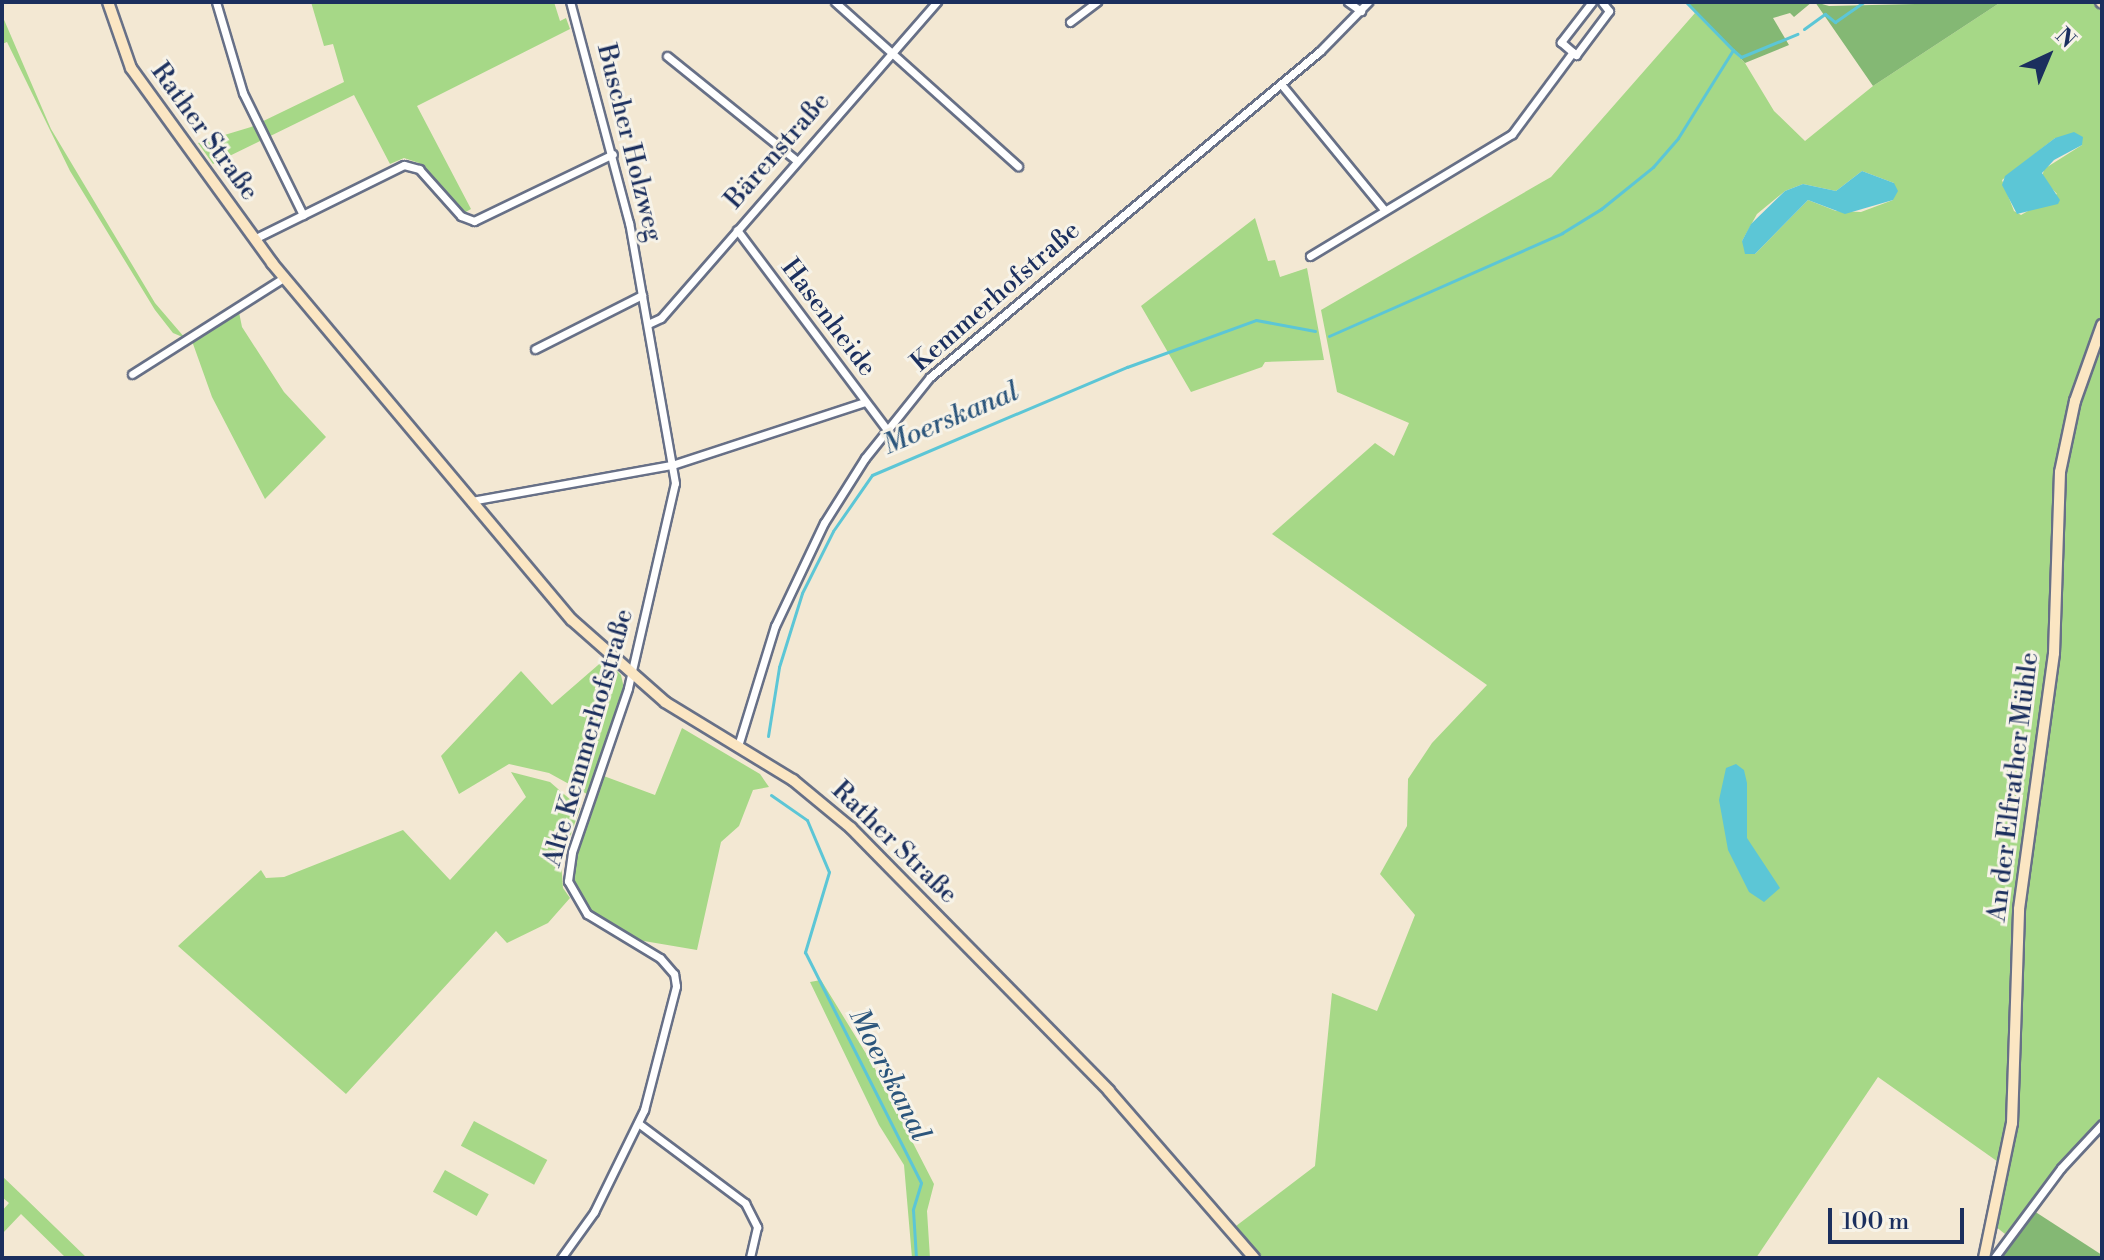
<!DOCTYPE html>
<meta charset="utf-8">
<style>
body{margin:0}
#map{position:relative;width:2104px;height:1260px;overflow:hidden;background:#f3e8d3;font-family:"Libre Bodoni",serif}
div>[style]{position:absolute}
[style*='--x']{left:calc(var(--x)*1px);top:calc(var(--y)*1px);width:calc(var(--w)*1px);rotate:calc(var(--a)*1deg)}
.green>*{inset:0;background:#a6d887;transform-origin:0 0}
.forest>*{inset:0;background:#84b874}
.water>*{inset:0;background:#5cc6d6}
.stream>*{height:3px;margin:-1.5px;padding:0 1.5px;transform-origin:1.5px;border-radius:1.5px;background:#5cc6d6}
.roads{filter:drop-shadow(2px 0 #677087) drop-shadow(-2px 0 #677087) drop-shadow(0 2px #677087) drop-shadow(0 -2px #677087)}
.street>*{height:7px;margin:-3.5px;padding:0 3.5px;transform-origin:3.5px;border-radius:3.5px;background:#fff}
.secondary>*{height:10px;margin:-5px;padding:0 5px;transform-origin:5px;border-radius:5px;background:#fbe6c3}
span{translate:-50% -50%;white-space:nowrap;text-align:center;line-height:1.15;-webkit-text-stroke:6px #f7f3e8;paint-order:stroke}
.street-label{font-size:26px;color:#1b2f5e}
.water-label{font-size:28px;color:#2b557c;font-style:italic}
.frame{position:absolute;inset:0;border:4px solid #1b2f5e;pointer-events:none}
.north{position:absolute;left:2008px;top:16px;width:80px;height:80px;-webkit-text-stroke:6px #f7f3e8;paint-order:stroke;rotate:44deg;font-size:22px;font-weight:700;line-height:32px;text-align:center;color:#1b2f5e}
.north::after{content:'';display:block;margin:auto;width:28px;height:36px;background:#1b2f5e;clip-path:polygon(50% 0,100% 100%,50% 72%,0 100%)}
.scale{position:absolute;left:1828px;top:1208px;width:136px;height:36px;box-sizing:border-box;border:4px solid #1b2f5e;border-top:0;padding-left:10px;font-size:24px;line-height:28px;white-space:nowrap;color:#1b2f5e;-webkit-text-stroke:6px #f7f3e8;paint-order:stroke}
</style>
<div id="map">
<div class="green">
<i style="clip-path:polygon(311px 2px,554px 2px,560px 21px,566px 18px,570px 29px,417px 106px,471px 209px,464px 213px,419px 163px,404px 158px,390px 164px,354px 95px,213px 164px,198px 143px,251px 127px,344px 82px,333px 44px,324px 46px)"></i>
<i style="clip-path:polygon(evenodd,2001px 2px,2093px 2px,2102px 13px,2102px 1117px,2005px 1234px,1995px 1226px,2001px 1164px,1878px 1077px,1756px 1258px,1263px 1258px,1236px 1226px,1315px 1166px,1332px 993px,1377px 1011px,1415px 915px,1380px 874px,1407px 826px,1408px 779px,1432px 743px,1487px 685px,1272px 534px,1375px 443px,1394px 456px,1409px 423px,1337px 392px,1321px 310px,1551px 177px,1695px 13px,1745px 63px,1774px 111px,1805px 141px,1873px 86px,2001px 2px,2055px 138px,2082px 145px,2044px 169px,2042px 178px,2057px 194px,2021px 215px,2014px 211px,2002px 180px,2055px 138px,2001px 2px,1862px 171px,1894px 183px,1893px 200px,1861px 212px,1836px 211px,1808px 200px,1755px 254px,1742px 241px,1757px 214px,1785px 191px,1803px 184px,1836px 191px,1862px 171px)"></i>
<i style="clip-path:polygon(2px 15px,51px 129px,155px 303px,185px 338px,173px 333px,155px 310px,70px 171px,7px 42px,2px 44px)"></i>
<i style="clip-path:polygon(1255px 218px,1268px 261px,1275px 260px,1280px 277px,1307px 268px,1324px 360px,1265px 362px,1262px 367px,1191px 392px,1141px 306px)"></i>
<i style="clip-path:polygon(239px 312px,242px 327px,284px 392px,326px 437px,265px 499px,212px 397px,192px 341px)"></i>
<i style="clip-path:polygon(605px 659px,621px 675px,624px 688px,587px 794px,549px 773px,509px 764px,459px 794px,441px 756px,521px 671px,552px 705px)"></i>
<i style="clip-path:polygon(682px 728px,760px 774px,769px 787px,753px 790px,739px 826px,721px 842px,697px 950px,632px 939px,589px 911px,572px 880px,572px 864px,601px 775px,655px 795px)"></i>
<i style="clip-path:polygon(511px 772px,550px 782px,580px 808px,561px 863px,563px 888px,570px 898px,548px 923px,507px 943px,496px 931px,346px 1094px,178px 946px,261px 870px,266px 878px,284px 877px,403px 830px,450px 880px,526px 797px)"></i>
<i style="clip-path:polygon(821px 980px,873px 1065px,934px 1184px,927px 1211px,930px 1258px,912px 1258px,904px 1165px,879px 1125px,810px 982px)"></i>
<i style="left:474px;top:1121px;width:83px;height:28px;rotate:28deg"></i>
<i style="left:445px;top:1170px;width:50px;height:25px;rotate:29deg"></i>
<i style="clip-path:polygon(2px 1176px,24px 1197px,87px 1258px,66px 1258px,21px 1214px,2px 1234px,2px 1211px,9px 1203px,2px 1197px)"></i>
</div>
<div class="forest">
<i style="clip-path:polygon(1687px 2px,1812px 2px,1794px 17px,1790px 13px,1773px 18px,1789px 45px,1745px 63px)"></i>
<i style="clip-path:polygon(1815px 2px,1829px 6px,2001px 2px,1873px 86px)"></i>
<i style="clip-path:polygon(2034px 1211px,2102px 1255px,2102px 1258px,2000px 1258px)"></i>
</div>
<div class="water">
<i style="clip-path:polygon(2074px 132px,2083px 137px,2082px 145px,2054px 160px,2042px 173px,2060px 200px,2058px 204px,2017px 214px,2002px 185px,2005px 176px,2055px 138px)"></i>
<i style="clip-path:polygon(1862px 171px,1894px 183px,1898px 191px,1893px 200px,1845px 214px,1808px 200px,1755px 254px,1745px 254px,1742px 241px,1751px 224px,1785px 191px,1803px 184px,1836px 191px)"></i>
<i style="clip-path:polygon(1736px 764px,1744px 770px,1747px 783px,1747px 838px,1780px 888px,1764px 902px,1749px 892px,1728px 850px,1719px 800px,1726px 768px)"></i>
</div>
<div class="stream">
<i style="--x:1686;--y:2;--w:67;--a:45.6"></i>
<i style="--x:1804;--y:29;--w:26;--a:-36"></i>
<i style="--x:1825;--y:14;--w:13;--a:39"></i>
<i style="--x:1835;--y:22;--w:35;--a:-35"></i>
<i style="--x:1329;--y:336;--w:255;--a:-23.8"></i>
<i style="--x:1562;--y:233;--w:46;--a:-31.6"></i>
<i style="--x:1601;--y:209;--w:67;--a:-38.9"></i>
<i style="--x:1653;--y:167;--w:38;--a:-49"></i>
<i style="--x:1678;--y:138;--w:104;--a:-58"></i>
<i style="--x:1733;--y:50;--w:11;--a:41"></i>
<i style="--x:1741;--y:57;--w:61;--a:-22.3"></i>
<i style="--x:768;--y:736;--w:70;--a:-80.9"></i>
<i style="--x:779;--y:667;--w:77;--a:-72.7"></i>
<i style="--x:802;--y:593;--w:69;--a:-63.4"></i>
<i style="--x:833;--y:531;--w:68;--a:-55.1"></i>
<i style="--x:872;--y:475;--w:277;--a:-23"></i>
<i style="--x:1127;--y:367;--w:137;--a:-20"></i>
<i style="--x:1256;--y:320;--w:60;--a:10.6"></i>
<i style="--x:771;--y:795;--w:44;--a:34.8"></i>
<i style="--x:807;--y:820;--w:56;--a:67.1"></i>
<i style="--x:829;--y:872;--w:84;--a:106.7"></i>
<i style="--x:805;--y:952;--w:258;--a:63.3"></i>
<i style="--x:921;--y:1183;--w:28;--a:107"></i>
<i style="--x:913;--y:1210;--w:48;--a:86.4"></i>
</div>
<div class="roads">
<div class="street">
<i style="--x:216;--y:2;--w:95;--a:73.5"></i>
<i style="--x:243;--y:93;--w:136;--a:63.8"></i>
<i style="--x:835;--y:2;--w:246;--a:41.9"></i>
<i style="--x:1348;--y:2;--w:16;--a:35"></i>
<i style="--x:1592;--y:2;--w:51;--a:127.8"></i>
<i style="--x:1561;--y:42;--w:20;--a:41"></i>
<i style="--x:1576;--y:55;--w:55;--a:-53.1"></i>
<i style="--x:1609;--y:11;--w:11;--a:-128"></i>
<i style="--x:1070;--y:22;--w:34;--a:-37"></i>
<i style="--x:667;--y:56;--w:167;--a:38.9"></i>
<i style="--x:1281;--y:84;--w:161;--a:50.6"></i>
<i style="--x:737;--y:230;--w:250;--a:53.1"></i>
<i style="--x:254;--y:239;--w:167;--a:-26.3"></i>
<i style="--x:404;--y:165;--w:16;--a:15"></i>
<i style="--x:419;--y:169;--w:63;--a:48.2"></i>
<i style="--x:461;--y:216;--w:14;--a:21"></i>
<i style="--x:474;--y:221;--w:154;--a:-25.7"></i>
<i style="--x:1310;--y:256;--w:236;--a:-31.1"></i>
<i style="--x:1512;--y:134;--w:102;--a:-53.4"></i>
<i style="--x:648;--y:324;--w:14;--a:-25"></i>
<i style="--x:661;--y:318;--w:420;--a:-48.9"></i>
<i style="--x:535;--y:349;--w:120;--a:-26.8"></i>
<i style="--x:132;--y:374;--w:179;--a:-32.4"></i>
<i style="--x:471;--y:501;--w:204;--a:-10.2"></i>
<i style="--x:672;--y:465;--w:203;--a:-18.1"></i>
<i style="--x:738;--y:746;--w:126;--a:-72.9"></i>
<i style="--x:775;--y:626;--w:114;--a:-64.6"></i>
<i style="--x:824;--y:523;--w:77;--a:-57.8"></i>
<i style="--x:865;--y:458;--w:104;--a:-51.3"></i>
<i style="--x:930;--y:377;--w:508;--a:-39.89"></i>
<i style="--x:1320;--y:51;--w:69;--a:-45.6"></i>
<i style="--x:638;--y:1123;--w:134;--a:36.8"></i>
<i style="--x:745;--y:1203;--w:27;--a:63"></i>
<i style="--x:757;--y:1227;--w:32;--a:103"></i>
<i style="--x:561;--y:1258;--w:57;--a:-54.3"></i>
<i style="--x:594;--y:1212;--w:114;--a:-63.9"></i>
<i style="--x:644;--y:1110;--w:128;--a:-75.5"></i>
<i style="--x:676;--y:986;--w:12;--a:-99"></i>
<i style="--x:674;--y:974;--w:21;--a:-131"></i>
<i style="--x:660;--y:958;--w:85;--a:-148.9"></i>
<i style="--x:587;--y:914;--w:38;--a:-120"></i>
<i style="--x:568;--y:881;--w:29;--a:-82"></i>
<i style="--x:572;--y:852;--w:173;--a:-71.1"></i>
<i style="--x:628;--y:688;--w:210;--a:-77.1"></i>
<i style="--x:675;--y:483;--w:264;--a:-100"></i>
<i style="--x:629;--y:223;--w:229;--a:-104.9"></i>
<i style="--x:1994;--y:1258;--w:112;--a:-53.3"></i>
<i style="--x:2061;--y:1168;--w:60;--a:-47"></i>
</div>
<div class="secondary">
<i style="--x:108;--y:2;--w:70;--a:70.8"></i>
<i style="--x:131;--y:68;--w:241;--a:54.1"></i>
<i style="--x:272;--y:263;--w:466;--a:50"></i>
<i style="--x:572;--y:620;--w:124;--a:41.4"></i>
<i style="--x:665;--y:702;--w:150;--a:31.4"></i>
<i style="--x:793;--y:780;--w:75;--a:39.6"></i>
<i style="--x:851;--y:828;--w:368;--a:45.5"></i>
<i style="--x:1109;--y:1091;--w:221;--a:49"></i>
<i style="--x:2101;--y:2;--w:1;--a:45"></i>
<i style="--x:1984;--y:1258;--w:138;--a:-78.3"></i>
<i style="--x:2012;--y:1123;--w:214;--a:-88.1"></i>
<i style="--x:2019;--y:909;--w:258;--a:-82.2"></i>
<i style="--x:2054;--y:653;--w:181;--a:-88.1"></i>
<i style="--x:2060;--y:472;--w:73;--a:-78.1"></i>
<i style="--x:2075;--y:401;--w:81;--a:-70.4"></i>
</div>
</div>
<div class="street-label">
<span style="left:204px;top:132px;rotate:54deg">Rather Straße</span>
<span style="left:629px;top:143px;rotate:76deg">Buscher Holzweg</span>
<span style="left:778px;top:151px;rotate:-49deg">Bärenstraße</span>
<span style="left:996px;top:297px;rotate:-41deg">Kemmerhofstraße</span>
<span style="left:828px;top:318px;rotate:53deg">Hasenheide</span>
<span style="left:589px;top:738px;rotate:-74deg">Alte Kemmerhofstraße</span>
<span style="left:2014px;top:787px;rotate:-83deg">An der Elfrather Mühle</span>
<span style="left:894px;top:843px;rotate:44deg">Rather Straße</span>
</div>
<div class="water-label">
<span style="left:951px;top:419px;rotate:-23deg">Moerskanal</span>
<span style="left:889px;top:1075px;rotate:63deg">Moerskanal</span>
</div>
<div class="frame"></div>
<div class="north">N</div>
<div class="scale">100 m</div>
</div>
